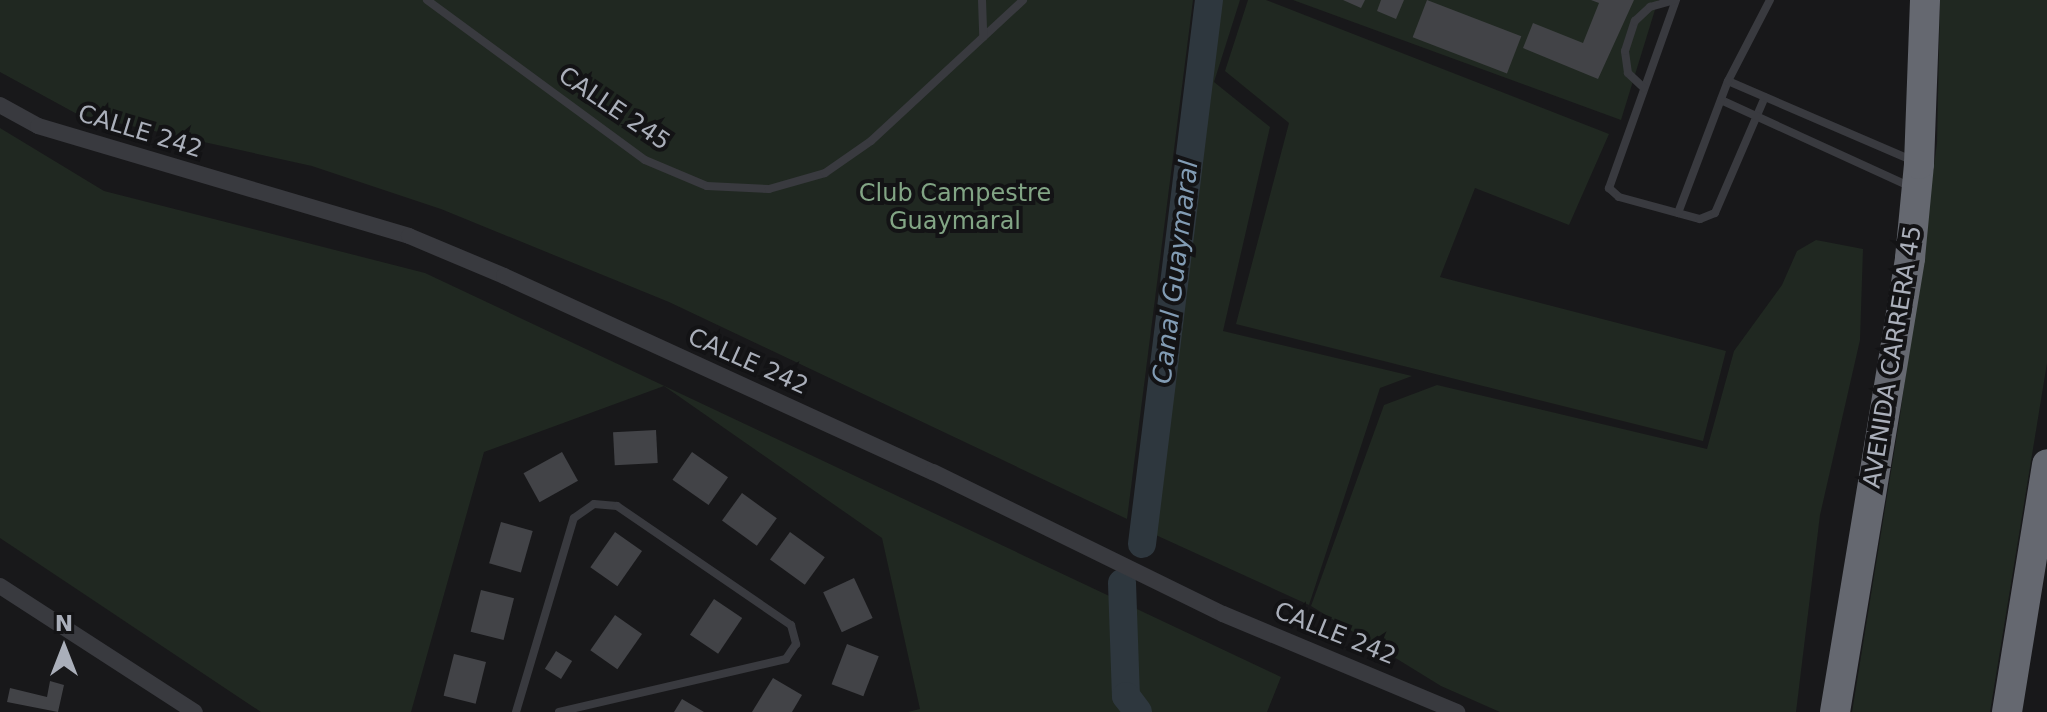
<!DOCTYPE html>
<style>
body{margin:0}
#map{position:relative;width:2047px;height:712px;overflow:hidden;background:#18181a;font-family:"DejaVu Sans",sans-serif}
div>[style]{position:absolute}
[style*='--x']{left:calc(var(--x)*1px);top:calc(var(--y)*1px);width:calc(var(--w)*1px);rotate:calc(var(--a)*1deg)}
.green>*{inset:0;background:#202821}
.river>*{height:28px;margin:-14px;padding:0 14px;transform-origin:14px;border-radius:14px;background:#2e373e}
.building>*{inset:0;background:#424347;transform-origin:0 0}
.lane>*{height:8px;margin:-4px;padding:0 4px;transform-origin:4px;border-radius:4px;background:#393a3f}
.street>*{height:16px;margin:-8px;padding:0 8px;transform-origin:8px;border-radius:8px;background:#393a3f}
.highway>*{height:30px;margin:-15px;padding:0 15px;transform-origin:15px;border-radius:15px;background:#656870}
span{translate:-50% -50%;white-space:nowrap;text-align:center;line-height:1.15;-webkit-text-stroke:8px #131315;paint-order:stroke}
.street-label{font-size:24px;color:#aaafba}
.park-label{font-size:24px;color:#82a585}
.water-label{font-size:26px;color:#829cb4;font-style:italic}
.north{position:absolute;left:24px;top:608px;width:80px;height:80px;-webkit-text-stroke:6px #131315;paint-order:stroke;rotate:0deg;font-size:22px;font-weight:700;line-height:32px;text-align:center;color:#aaafba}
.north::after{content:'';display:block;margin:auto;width:28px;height:36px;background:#aaafba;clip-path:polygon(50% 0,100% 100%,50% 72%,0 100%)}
</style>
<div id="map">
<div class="green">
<i style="clip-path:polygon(0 0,1193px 0,1127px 519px,669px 302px,441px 209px,312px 166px,77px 114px,0 72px)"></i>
<i style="clip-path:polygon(1209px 0,1240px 0,1214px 82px,1270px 127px,1223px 331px,1412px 376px,1380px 388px,1309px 605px,1136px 526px)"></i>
<i style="clip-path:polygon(1248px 0,1266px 0,1609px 134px,1569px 225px,1475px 188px,1440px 277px,1726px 351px,1703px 441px,1236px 324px,1289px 123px,1225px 71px)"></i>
<i style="clip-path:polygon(1293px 0,1658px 0,1621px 120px)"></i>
<i style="clip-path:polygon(1940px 0,2047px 0,2047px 363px,1990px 712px,1852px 712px,1900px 416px,1937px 143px)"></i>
<i style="clip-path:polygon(0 128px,104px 191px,425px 273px,1281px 677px,1267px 712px,908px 712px,920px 709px,882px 538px,664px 386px,484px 452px,411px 712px,261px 712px,0 538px)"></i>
<i style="clip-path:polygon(1816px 240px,1863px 249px,1860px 340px,1820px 515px,1796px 712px,1500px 712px,1441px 686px,1311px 606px,1384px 405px,1437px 385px,1707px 449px,1734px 351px,1782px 285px,1797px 251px)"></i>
</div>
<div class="river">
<i style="--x:1142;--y:544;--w:548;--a:-82.98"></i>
<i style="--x:1122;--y:583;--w:113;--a:88"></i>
<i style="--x:1126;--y:696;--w:20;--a:53"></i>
</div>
<div class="building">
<i style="clip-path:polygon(1343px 0,1365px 0,1361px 8px)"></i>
<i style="clip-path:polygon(1381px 0,1404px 0,1396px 19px,1377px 11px)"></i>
<i style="left:1427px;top:0;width:101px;height:40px;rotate:21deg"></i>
<i style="clip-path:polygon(1591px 0,1634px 0,1598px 79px,1523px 48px,1533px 23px,1583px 43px,1599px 3px)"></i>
<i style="left:656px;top:430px;width:33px;height:43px;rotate:87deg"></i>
<i style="left:562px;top:452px;width:33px;height:44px;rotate:61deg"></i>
<i style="left:692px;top:452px;width:44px;height:34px;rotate:35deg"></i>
<i style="left:742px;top:493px;width:43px;height:34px;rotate:36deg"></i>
<i style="left:501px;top:522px;width:33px;height:43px;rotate:16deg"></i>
<i style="left:615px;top:532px;width:33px;height:43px;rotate:35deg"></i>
<i style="left:790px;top:532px;width:43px;height:34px;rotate:36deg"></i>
<i style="left:854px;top:578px;width:44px;height:34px;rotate:65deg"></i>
<i style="left:481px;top:590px;width:34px;height:43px;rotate:14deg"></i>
<i style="left:714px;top:599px;width:34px;height:43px;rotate:34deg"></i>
<i style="left:615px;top:615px;width:33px;height:43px;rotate:35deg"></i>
<i style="left:847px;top:644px;width:34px;height:43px;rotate:21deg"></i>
<i style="left:556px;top:651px;width:19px;height:21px;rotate:32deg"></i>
<i style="left:454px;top:654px;width:33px;height:43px;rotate:14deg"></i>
<i style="clip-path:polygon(773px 678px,802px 695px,792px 712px,752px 712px)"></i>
<i style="clip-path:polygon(50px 681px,64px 685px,58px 712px,7px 702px,10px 688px,47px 697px)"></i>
<i style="clip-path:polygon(682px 699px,704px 712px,674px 712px)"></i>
</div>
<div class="lane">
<i style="--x:427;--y:0;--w:270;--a:36.3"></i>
<i style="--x:645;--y:160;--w:67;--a:22.8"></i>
<i style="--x:707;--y:186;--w:62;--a:2.8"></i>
<i style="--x:769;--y:189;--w:58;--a:-15.9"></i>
<i style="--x:825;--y:173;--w:56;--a:-34.8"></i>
<i style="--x:871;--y:141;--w:207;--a:-42.8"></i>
<i style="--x:982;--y:0;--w:37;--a:88"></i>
<i style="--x:1676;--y:0;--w:200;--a:109.6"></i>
<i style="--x:1609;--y:188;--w:13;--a:42"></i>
<i style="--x:1619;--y:197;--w:84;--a:15.2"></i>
<i style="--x:1700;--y:219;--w:16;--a:-22"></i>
<i style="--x:1715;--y:213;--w:126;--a:-66.7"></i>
<i style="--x:1728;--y:81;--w:199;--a:23.3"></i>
<i style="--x:1644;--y:88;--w:22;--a:-137"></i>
<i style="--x:1628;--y:73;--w:22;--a:-98"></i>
<i style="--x:1625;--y:51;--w:32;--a:-72"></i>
<i style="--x:1635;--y:21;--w:21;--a:-43"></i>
<i style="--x:1650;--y:7;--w:26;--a:-16"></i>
<i style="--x:1721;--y:100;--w:207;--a:24.6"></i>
<i style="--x:1678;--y:213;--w:141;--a:-69.3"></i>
<i style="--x:1728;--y:81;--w:91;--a:-62.6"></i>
<i style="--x:516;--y:712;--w:202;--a:-73.4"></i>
<i style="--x:574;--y:518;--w:24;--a:-35"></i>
<i style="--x:594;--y:504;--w:23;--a:5"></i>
<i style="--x:617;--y:506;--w:211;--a:34.4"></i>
<i style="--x:791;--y:625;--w:20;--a:75"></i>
<i style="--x:796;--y:644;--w:18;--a:124"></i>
<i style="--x:786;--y:659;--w:233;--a:166.9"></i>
</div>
<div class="street">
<i style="--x:0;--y:105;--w:43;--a:28.9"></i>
<i style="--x:38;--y:126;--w:387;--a:16.5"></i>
<i style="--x:409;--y:236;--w:103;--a:22.8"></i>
<i style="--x:504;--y:276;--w:472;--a:24.6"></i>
<i style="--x:933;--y:472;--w:323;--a:26.1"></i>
<i style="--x:1223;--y:614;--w:254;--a:22.7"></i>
<i style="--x:0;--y:586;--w:232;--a:32.9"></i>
</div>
<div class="highway">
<i style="--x:1835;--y:712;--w:460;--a:-80.6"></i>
<i style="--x:1910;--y:258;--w:94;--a:-84.5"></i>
<i style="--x:1919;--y:164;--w:164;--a:-87.9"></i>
<i style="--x:2007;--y:712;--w:251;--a:-80.8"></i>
</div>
<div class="street-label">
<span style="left:614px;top:109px;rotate:34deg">CALLE 245</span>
<span style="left:140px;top:132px;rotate:17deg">CALLE 242</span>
<span style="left:1893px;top:357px;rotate:-81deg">AVENIDA CARRERA 45</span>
<span style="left:748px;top:362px;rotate:24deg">CALLE 242</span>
<span style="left:1335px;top:634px;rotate:22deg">CALLE 242</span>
</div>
<div class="park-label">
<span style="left:955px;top:208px">Club Campestre<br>Guaymaral</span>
</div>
<div class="water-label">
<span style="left:1176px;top:272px;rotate:-83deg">Canal Guaymaral</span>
</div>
<div class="north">N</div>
</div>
